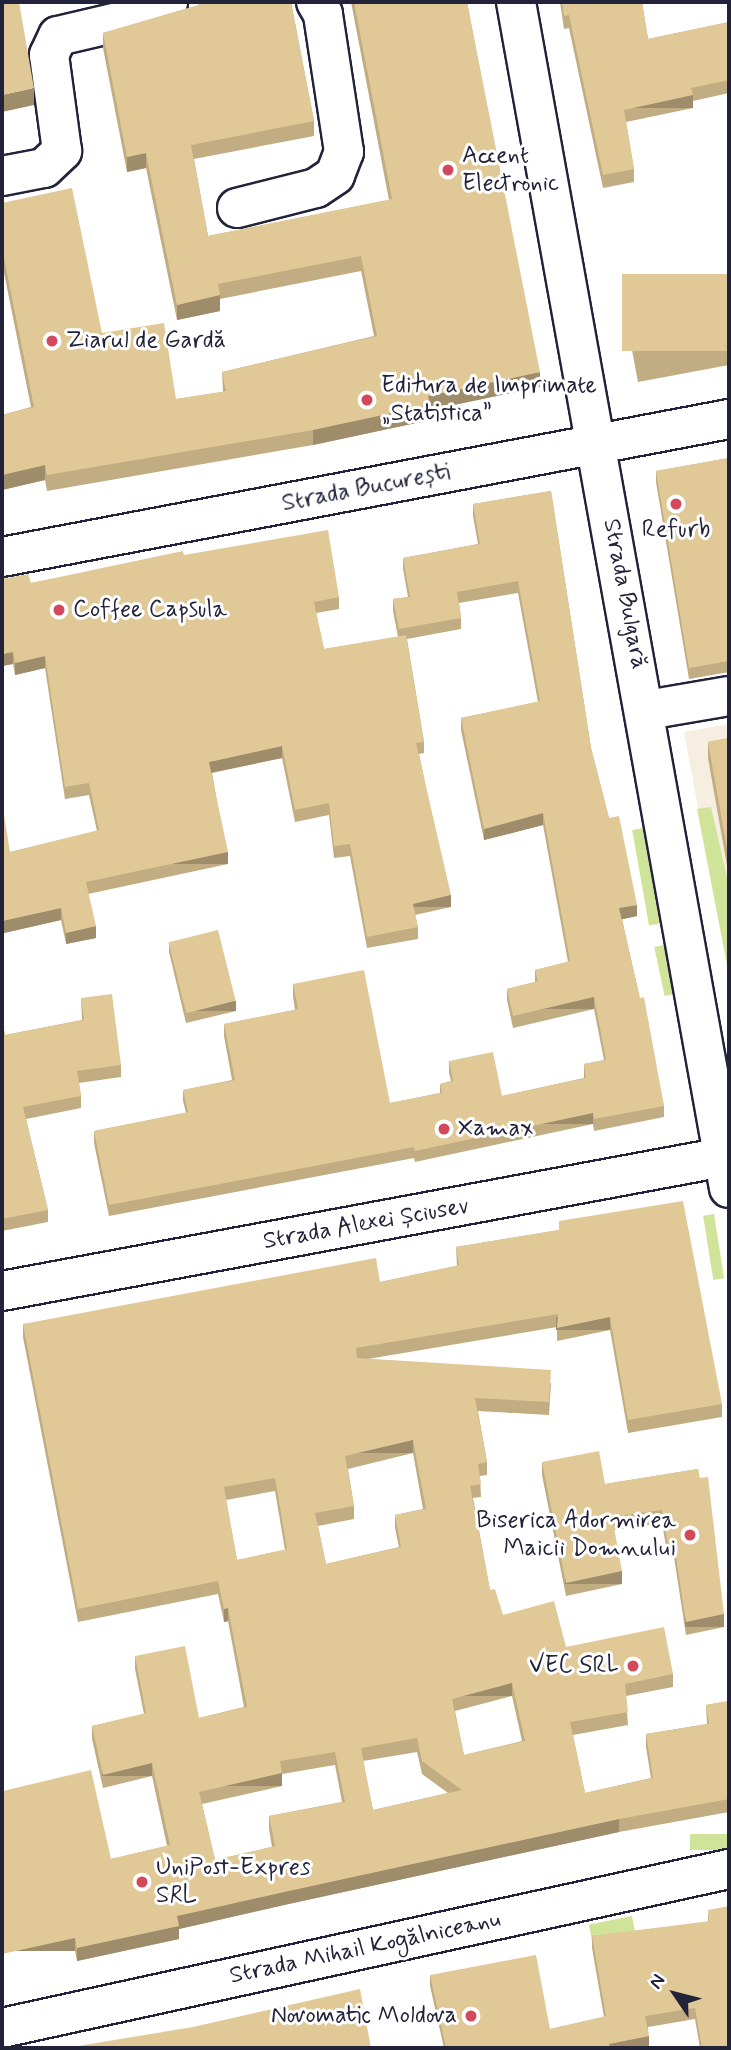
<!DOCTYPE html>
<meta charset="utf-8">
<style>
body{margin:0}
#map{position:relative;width:731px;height:2050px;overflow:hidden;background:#fff;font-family:Mynerve,sans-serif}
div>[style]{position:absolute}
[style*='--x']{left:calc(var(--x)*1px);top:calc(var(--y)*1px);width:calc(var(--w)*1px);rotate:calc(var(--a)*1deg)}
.built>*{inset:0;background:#f6eee0}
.green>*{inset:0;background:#d0e499;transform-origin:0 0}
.roads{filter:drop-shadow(2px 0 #22223b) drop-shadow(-2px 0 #22223b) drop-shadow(0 2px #22223b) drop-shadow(0 -2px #22223b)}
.minor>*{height:38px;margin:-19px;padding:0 19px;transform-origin:19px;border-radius:19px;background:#fff}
.major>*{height:38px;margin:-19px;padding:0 19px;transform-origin:19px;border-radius:19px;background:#fff}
.wall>*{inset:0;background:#c2ac82}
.shaded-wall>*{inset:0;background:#9e8c6a;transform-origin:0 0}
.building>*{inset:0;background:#e1c897;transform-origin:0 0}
.dots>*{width:19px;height:19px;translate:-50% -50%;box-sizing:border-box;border:4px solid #fff;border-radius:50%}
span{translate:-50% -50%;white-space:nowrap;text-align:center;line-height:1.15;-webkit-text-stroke:6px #fff;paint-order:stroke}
.poi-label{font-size:24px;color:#22223b}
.left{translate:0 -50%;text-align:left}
.right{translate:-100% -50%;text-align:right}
.street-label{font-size:24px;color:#22223b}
.frame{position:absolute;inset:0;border:4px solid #22223b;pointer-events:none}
.north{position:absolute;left:640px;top:1959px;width:70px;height:70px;-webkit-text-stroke:5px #fff;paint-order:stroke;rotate:305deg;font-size:19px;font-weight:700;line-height:28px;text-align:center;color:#22223b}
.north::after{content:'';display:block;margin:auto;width:24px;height:32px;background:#22223b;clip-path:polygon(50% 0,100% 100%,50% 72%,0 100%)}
</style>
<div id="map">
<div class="built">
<i style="clip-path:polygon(729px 724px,729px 976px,684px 732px)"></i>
</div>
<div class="green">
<i style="clip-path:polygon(711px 807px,729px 886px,728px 970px,697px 809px)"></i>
<i style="left:643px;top:828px;width:97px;height:11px;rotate:80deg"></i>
<i style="left:664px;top:945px;width:50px;height:10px;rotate:78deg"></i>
<i style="left:714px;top:1214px;width:65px;height:11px;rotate:81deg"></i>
<i style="left:729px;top:1834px;width:16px;height:39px;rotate:90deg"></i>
<i style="left:632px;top:1916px;width:16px;height:44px;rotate:79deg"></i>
</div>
<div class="roads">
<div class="minor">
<i style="--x:516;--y:2;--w:1205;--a:79.82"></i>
<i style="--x:2;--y:176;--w:43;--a:-10.8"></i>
<i style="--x:44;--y:168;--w:25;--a:-43"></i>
<i style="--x:62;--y:151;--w:97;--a:-97.7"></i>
<i style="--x:49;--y:55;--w:21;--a:-65"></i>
<i style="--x:58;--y:36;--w:105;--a:-13.2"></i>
<i style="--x:160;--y:12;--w:13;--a:-51"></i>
<i style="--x:237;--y:208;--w:81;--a:-14.2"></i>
<i style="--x:316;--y:188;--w:23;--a:-34"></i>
<i style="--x:335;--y:175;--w:25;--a:-69"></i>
<i style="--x:344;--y:152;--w:140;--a:-98.7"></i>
<i style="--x:323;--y:14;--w:14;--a:-120"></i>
<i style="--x:647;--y:710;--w:83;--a:-9.7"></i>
<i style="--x:2;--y:1291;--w:739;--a:-10.52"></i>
</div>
<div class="major">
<i style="--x:2;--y:557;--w:740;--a:-10.75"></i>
<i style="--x:2;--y:2028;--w:744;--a:-12.34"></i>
</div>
</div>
<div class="wall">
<i style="clip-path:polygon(198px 2px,291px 2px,314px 121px,314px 136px,194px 159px,208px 236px,389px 200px,351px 2px,467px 2px,540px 387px,430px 410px,430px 420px,313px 445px,47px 491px,45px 480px,2px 490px,2px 415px,31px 407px,2px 263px,2px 203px,102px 333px,176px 399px,223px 392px,222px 372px,374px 336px,361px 271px,220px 299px,220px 311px,177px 320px,146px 168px,127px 172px,103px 48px,103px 33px,199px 5px)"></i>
<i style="clip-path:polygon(560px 2px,642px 2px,648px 39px,729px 22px,729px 93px,693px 101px,693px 108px,626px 122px,634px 169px,634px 182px,603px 188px,569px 28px,564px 29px)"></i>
<i style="clip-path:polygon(729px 274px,729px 365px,638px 382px,624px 307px,624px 293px)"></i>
<i style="clip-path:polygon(729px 458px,729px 672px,689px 679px,656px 482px,656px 471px)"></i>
<i style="clip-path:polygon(551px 491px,591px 748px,609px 818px,637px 916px,622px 919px,664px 1106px,664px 1117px,594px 1131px,593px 1124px,415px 1162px,414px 1158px,109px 1216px,94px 1143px,94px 1131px,186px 1113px,183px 1101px,183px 1090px,232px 1080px,224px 1036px,224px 1024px,295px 1010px,293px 996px,293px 984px,390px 1103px,440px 1093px,440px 1084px,451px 1081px,449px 1073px,449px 1061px,502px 1096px,584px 1078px,584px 1064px,604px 1060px,594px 1009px,513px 1028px,507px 1000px,507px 989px,535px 982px,535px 970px,568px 962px,543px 825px,484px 840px,461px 730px,461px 718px,538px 702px,518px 593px,459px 603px,461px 618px,461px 629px,407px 639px,424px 742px,424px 753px,419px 754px,451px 907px,415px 915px,418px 927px,418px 939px,367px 948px,350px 856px,334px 858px,329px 815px,295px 822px,282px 758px,212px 773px,228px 864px,88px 894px,96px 938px,66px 944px,61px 920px,4px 933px,4px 941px,2px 941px,10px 852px,97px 831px,89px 795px,65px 799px,45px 668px,15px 675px,13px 664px,2px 666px,31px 583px,184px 555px,339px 597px,339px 609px,316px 613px,324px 649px,398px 637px,393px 611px,393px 599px,408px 597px,403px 569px,403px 558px,478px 544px,473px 516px,473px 504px)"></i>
<i style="clip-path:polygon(729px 738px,729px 877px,708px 758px,708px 742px)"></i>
<i style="clip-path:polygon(169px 943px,236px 1011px,186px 1023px,169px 952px)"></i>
<i style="clip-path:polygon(81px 998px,121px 1065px,121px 1077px,79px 1083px,81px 1096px,81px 1108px,26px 1119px,48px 1210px,48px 1222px,2px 1231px,2px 1019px,5px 1035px,82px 1020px)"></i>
<i style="clip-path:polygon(evenodd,559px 1230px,722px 1404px,722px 1417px,628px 1433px,610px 1330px,557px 1341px,557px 1327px,368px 1359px,551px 1383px,549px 1415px,478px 1411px,487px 1462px,487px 1475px,480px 1476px,481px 1497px,473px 1498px,490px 1590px,503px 1615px,566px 1647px,673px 1674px,673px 1687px,626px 1696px,628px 1725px,573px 1735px,585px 1793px,651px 1778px,646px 1747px,646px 1734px,707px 1724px,706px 1705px,729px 1701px,729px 1812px,619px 1832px,284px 1905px,179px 1929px,179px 1939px,77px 1961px,75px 1951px,3px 1791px,111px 1859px,167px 1846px,152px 1776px,103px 1788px,92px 1739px,92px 1726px,144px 1714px,135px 1669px,135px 1656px,199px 1718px,244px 1707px,228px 1621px,224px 1622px,218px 1594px,78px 1622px,23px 1337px,23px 1324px,380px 1282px,457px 1266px,456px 1247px,559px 1230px,413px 1453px,423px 1509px,395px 1515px,395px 1528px,399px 1547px,326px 1564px,318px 1526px,354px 1519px,354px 1506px,348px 1469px,413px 1453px,559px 1230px,275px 1491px,285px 1550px,237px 1560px,226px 1500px,275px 1491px,559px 1230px,512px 1696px,522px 1741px,464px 1755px,455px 1711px,512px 1696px,559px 1230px,417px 1752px,422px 1774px,448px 1793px,373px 1810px,363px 1761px,417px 1752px,559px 1230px,335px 1765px,342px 1802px,269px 1816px,269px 1829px,272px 1847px,215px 1860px,202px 1804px,282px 1786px,282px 1774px,335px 1765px)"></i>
<i style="clip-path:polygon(542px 1462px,605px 1484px,698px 1469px,724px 1627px,686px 1635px,674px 1557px,668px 1558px,662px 1523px,614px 1530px,622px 1584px,566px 1596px,542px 1475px)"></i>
<i style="clip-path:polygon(708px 1910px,729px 2048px,700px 2048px,695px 2019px,648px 2027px,649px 2047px,644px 2048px,444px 2048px,430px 1986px,430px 1975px,550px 2029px,604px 2017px,592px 1948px,592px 1936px,708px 1922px)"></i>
</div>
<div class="shaded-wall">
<i style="clip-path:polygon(34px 88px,34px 105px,2px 112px,2px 95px)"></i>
<i style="left:693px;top:95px;width:13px;height:71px;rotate:90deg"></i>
<i style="clip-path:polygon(146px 153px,146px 168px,127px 172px,127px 157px)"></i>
<i style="clip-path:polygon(220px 295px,220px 311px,177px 320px,177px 305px)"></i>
<i style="clip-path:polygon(540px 372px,540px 387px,430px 410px,430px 420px,313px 445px,313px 430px,428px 396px)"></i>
<i style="clip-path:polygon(45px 465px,45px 480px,2px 490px,2px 475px)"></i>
<i style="clip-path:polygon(13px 652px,13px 664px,2px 666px,2px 654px)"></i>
<i style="clip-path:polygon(45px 656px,45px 668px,15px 675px,15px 663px)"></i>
<i style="clip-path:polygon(282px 746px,282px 758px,209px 773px,209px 762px)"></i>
<i style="clip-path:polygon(543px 813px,543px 825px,484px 840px,484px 829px)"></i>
<i style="left:228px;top:852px;width:12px;height:145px;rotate:90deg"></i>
<i style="left:451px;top:895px;width:12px;height:39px;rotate:90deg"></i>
<i style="clip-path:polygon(637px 905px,637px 916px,619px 920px,619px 908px)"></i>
<i style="clip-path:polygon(61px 908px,61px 920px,4px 933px,4px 941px,2px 941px,2px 921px)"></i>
<i style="clip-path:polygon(96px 926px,96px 938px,66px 944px,66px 933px)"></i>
<i style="left:594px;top:997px;width:12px;height:83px;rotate:90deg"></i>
<i style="left:236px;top:1001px;width:10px;height:51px;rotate:90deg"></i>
<i style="left:593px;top:1113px;width:11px;height:182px;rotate:90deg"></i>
<i style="left:610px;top:1317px;width:13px;height:54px;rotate:90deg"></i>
<i style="left:413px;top:1440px;width:13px;height:70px;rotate:90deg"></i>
<i style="left:622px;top:1571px;width:13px;height:57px;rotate:90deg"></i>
<i style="clip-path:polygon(228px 1608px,228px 1621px,224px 1622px,224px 1609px)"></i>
<i style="left:724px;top:1614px;width:13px;height:39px;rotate:90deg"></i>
<i style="left:512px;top:1683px;width:13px;height:62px;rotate:90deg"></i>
<i style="left:152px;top:1763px;width:13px;height:50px;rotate:90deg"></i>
<i style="left:282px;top:1773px;width:13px;height:85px;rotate:90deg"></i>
<i style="clip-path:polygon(619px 1819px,619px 1832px,284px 1905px,179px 1929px,179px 1939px,77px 1961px,77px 1948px,177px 1916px,284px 1892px)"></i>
<i style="left:75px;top:1938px;width:13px;height:75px;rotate:90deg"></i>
<i style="clip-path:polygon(649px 2036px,649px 2047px,644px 2048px,609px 2048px,609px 2044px)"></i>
</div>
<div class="building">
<i style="clip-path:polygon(2px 2px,19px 2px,34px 88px,2px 95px)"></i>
<i style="clip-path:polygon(202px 2px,291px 2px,314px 121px,191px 145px,208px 236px,392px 199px,354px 2px,467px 2px,540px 372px,428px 396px,430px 405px,313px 430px,47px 475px,45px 465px,2px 475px,2px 415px,34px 407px,2px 248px,2px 203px,72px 188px,102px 333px,164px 323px,176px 399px,226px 391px,222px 372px,377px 336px,361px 256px,218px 284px,220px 295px,177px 305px,146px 153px,127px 157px,103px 33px,202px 4px)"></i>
<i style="clip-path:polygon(562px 2px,642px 2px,648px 39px,729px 22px,729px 80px,691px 88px,693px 95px,624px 110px,634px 169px,603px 175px,569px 15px,564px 16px)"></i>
<i style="left:729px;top:274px;width:77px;height:107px;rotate:90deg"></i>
<i style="clip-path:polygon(729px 458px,729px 661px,689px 668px,656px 471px)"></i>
<i style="clip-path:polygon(551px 491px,591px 748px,609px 818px,619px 816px,637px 905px,619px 908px,640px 998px,644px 997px,664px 1106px,594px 1119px,593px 1113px,415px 1151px,414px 1147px,109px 1205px,94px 1131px,188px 1112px,183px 1090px,235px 1080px,224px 1024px,298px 1009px,293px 984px,364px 970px,390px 1103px,442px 1093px,440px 1084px,453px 1081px,449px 1061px,493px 1052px,502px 1096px,586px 1078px,584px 1064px,606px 1060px,594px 997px,513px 1016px,507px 989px,538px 981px,535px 970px,570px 961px,543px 813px,484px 829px,461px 718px,540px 701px,518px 581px,457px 592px,461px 618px,399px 629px,393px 599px,410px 597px,403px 558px,480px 544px,473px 504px)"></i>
<i style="clip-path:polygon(328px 530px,339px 597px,314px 602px,324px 649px,406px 635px,424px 742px,416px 743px,451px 895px,413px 904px,418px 927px,367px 937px,350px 844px,334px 846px,329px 803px,295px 810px,282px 746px,209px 762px,228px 852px,86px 882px,96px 926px,66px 933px,61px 908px,2px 921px,4px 929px,2px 930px,2px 802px,10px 852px,99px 830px,89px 783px,65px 787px,45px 656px,15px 663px,13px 652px,2px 654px,2px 579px,28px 574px,31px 583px,183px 551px,184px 555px)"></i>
<i style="clip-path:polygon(729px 738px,729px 860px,708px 742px)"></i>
<i style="left:218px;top:930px;width:73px;height:51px;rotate:76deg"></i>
<i style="clip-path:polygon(112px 994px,121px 1065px,77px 1071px,81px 1096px,23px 1107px,48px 1210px,2px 1219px,2px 1019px,5px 1035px,84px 1020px,81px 998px)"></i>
<i style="clip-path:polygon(evenodd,683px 1201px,722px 1404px,628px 1420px,610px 1317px,557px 1328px,558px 1314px,356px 1348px,357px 1358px,551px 1370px,549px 1402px,475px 1398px,487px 1462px,478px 1464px,481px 1484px,470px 1486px,490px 1590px,495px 1589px,503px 1615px,554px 1601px,566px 1647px,664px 1627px,673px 1674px,625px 1684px,628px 1712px,570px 1722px,585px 1793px,653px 1778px,646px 1734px,709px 1724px,706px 1705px,729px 1701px,729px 1799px,619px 1819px,284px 1892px,177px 1916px,179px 1926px,77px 1948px,75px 1938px,2px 1954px,2px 1784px,3px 1791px,91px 1770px,111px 1859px,170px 1845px,152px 1763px,103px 1775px,92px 1726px,146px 1713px,135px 1656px,185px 1646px,199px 1718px,247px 1707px,228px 1608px,224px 1609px,218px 1581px,78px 1609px,23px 1324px,376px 1258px,380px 1282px,459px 1265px,456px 1247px,559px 1230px,559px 1221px,683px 1201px,413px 1440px,426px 1509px,395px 1515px,401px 1547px,326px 1564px,315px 1513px,354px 1506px,345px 1456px,413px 1440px,683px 1201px,275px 1478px,287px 1549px,237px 1560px,224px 1487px,275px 1478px,683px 1201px,512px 1683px,525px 1741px,464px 1755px,452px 1699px,512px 1683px,683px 1201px,417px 1738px,422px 1761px,462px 1790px,373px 1810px,361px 1748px,417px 1738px,683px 1201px,335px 1752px,345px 1802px,269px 1816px,275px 1846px,215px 1860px,199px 1792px,282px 1773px,280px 1761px,335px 1752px)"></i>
<i style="clip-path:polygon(599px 1451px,605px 1484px,698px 1469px,699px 1478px,708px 1477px,724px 1614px,686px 1622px,674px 1544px,668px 1545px,662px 1510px,612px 1517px,622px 1571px,566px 1583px,542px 1462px)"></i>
<i style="clip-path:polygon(729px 1906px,729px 2048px,702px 2048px,695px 2008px,645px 2016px,649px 2036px,609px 2044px,610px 2048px,446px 2048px,430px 1975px,536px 1955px,550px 2029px,606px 2016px,592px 1936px,710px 1921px,708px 1910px)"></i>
<i style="clip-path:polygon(360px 1989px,371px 2048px,66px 2048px,193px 2027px)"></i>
</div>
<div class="dots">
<i style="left:448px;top:170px;background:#d1495b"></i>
<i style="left:52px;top:341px;background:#d1495b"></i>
<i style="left:367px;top:400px;background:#d1495b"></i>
<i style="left:676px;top:504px;background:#d1495b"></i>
<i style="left:59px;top:610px;background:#d1495b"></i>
<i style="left:444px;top:1129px;background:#d1495b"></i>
<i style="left:690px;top:1535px;background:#d1495b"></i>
<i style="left:633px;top:1666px;background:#d1495b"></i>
<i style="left:142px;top:1882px;background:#d1495b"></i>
<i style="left:471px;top:2016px;background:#d1495b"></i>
</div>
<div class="poi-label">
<span class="left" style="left:462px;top:170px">Accent<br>Electronic</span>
<span class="left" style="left:66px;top:341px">Ziarul de Gardă</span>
<span class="left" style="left:381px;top:400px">Editura de Imprimate<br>„Statistica”</span>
<span style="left:676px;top:530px">Refurb</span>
<span class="left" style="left:73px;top:610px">Coffee Capsula</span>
<span class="left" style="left:458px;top:1129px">Xamax</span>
<span class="right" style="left:676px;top:1535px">Biserica Adormirea<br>Maicii Domnului</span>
<span class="right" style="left:619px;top:1666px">VEC SRL</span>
<span class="left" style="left:156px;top:1882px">UniPost-Expres<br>SRL</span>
<span class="right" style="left:457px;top:2016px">Novomatic Moldova</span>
</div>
<div class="street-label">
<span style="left:366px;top:488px;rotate:-11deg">Strada București</span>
<span style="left:625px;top:594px;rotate:79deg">Strada Bulgară</span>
<span style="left:366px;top:1224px;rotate:-10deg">Strada Alexei Șciusev</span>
<span style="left:365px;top:1948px;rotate:-12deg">Strada Mihail Kogălniceanu</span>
</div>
<div class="frame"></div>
<div class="north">N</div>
</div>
